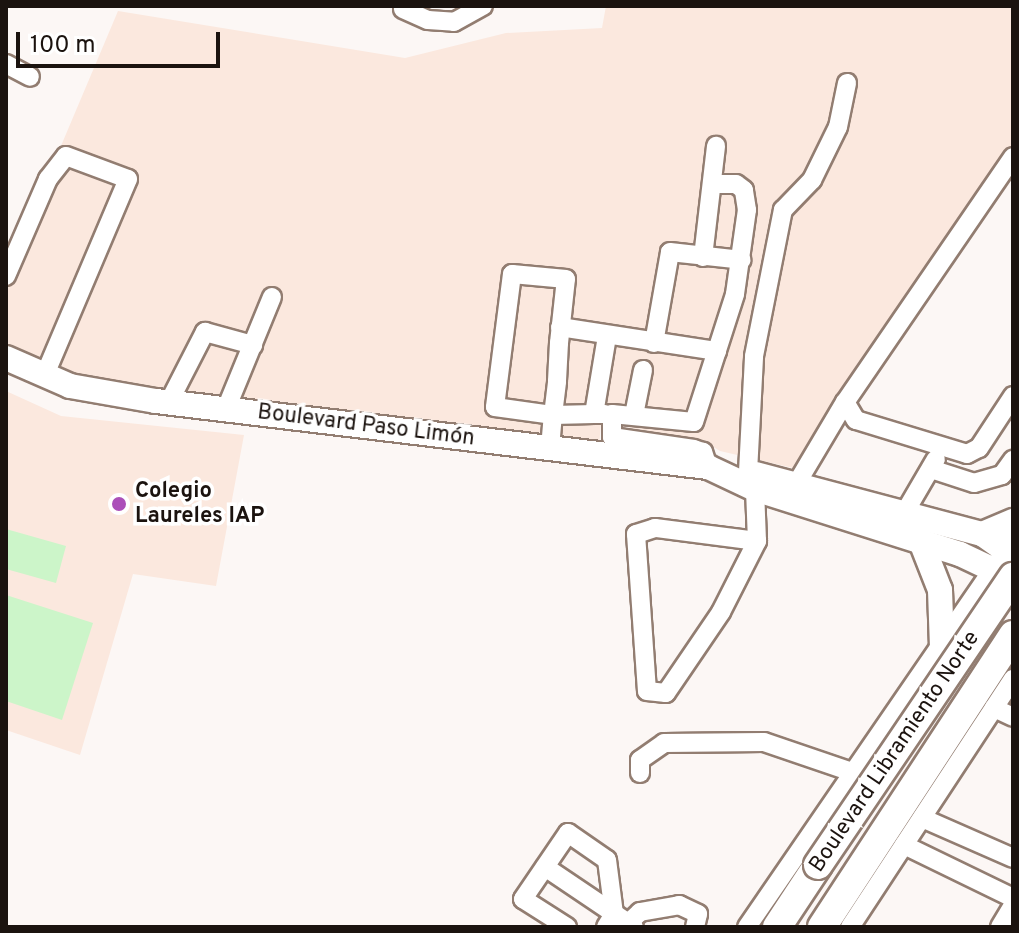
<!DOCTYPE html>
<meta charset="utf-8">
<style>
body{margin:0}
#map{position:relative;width:1019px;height:933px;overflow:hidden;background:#fcf7f5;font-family:Overpass,sans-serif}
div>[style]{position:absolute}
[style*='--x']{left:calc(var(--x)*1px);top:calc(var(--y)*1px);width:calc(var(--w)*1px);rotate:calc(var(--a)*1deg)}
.built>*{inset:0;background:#fbe8de}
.green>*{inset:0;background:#ccf5c9}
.roads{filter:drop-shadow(2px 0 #927d71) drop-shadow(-2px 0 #927d71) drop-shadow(0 2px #927d71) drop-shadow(0 -2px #927d71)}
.minor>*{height:18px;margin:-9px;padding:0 9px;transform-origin:9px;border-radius:9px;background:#fff}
.major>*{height:24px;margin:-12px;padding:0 12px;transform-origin:12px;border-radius:12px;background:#fff}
.highway>*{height:28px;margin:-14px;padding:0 14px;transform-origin:14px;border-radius:14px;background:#fff}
.bridges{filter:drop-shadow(2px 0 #927d71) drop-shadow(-2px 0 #927d71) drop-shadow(0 2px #927d71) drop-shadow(0 -2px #927d71)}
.highway-bridge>*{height:28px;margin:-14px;padding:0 14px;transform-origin:14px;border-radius:14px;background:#fff}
.dots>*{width:22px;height:22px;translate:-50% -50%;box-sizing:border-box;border:4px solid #fff;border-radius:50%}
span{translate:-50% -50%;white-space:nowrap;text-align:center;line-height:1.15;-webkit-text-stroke:7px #fff;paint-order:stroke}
.street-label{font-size:22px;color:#1b130f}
.poi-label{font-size:22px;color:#1b130f;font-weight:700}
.left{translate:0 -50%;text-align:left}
.frame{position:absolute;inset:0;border:8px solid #1b130f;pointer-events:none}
.scale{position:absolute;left:16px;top:32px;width:204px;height:36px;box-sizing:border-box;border:4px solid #1b130f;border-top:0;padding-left:10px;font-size:24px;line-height:28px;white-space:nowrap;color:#1b130f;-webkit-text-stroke:6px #fff;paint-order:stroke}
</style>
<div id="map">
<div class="built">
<i style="clip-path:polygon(606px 6px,1013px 6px,1013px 161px,806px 471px,720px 451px,702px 440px,601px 423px,599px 446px,73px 378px,6px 348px,6px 276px,118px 11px,405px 58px,506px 33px,602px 28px)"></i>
<i style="clip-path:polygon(6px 391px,61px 416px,244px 435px,216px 586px,133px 574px,80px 755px,6px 730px)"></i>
</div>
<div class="green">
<i style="clip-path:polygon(6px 529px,66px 546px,56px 583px,6px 569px)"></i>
<i style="clip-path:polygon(6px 595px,93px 623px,62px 720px,6px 701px)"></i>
</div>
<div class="roads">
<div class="minor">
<i style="--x:403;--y:9;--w:27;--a:24"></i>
<i style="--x:428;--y:20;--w:26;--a:4"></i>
<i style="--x:454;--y:22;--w:33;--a:-29"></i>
<i style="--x:6;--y:64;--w:27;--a:28"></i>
<i style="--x:1013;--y:157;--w:297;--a:124.4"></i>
<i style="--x:845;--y:402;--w:21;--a:59"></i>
<i style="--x:856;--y:420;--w:116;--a:17"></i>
<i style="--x:967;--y:454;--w:13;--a:-27"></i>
<i style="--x:979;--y:448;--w:62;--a:-56.8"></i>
<i style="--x:703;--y:257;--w:112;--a:-83.3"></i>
<i style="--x:6;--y:276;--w:106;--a:-66.6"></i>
<i style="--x:48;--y:179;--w:29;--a:-52"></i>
<i style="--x:66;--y:156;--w:66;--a:20.4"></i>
<i style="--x:128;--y:179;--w:213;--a:113"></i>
<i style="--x:560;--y:327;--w:159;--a:8.7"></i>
<i style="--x:654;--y:343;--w:92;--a:-80"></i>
<i style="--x:670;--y:252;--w:72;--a:6.3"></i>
<i style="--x:169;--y:402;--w:79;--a:-62.8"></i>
<i style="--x:205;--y:332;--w:50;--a:15.2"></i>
<i style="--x:226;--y:409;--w:121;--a:-67.7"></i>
<i style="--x:605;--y:414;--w:11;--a:180"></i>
<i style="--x:594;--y:414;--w:79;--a:-80.5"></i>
<i style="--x:634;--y:415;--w:46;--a:-78.7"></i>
<i style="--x:550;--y:448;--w:33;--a:-85"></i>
<i style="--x:553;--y:415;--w:34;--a:-83"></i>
<i style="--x:557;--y:381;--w:38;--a:-87"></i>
<i style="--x:559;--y:343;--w:64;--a:-83.8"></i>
<i style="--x:566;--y:279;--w:54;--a:-174.7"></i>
<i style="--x:512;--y:274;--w:134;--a:97.3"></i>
<i style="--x:495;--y:407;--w:59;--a:7.9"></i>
<i style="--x:553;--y:415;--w:41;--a:-1.4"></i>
<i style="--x:708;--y:467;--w:16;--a:-108"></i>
<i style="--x:703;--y:452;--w:9;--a:-162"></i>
<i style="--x:694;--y:449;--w:83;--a:-171.7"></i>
<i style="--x:612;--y:437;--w:23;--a:-90"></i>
<i style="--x:612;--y:414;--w:82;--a:5.6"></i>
<i style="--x:694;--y:422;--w:134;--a:-72.2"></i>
<i style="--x:735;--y:294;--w:85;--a:-81.9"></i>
<i style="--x:747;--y:210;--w:20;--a:-99"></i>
<i style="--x:744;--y:190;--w:10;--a:-143"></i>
<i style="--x:736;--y:184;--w:23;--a:180"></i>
<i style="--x:931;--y:469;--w:45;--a:18"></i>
<i style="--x:974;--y:483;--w:29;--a:-16"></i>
<i style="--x:1002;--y:475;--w:19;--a:-54"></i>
<i style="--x:748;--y:472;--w:116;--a:-87"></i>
<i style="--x:754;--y:356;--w:149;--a:-78.8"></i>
<i style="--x:783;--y:210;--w:42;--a:-46"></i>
<i style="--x:812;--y:180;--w:59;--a:-63.9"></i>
<i style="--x:838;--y:127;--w:45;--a:-78.4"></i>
<i style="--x:755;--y:489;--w:52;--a:87.8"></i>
<i style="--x:757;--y:541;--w:103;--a:-172.7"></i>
<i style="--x:655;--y:528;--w:20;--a:162"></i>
<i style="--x:636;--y:534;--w:157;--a:86"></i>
<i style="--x:647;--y:691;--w:19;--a:6"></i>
<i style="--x:666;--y:693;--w:98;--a:-55.8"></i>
<i style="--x:721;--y:612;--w:80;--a:-63.1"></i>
<i style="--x:791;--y:493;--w:106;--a:-59.3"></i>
<i style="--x:905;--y:512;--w:61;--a:-59.7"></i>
<i style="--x:994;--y:708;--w:21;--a:25"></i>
<i style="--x:640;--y:773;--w:13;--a:-90"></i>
<i style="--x:640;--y:760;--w:29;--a:-35"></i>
<i style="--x:664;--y:743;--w:100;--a:-0.6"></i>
<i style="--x:764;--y:742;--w:93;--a:18.8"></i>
<i style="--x:922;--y:818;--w:99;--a:23.7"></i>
<i style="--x:904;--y:845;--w:121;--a:25.9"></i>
<i style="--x:545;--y:867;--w:107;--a:34"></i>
<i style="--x:567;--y:927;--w:52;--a:-147.5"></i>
<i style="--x:523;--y:899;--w:80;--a:-55.7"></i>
<i style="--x:568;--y:833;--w:47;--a:34.7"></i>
<i style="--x:607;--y:860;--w:54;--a:82.6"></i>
<i style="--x:614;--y:914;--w:15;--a:122"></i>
<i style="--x:624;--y:927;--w:22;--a:-43"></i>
<i style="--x:640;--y:912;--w:40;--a:-10"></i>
<i style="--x:679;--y:905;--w:21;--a:25"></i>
<i style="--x:698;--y:914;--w:13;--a:103"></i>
<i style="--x:747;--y:927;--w:470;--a:-55.5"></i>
<i style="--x:850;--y:927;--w:297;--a:-56.7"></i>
<i style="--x:1000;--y:927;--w:26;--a:-59"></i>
</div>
<div class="major">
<i style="--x:6;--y:358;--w:70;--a:23.6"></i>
<i style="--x:70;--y:386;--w:87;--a:9.9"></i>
<i style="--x:156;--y:401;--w:556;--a:6.82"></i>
<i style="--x:708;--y:467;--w:52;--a:25.1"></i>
<i style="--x:755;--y:489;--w:215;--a:17.6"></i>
<i style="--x:960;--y:554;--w:59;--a:25.3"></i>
<i style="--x:756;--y:474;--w:234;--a:14.9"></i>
<i style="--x:982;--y:534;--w:38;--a:35"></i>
<i style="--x:982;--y:534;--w:34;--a:-23"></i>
<i style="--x:922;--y:544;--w:49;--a:68.6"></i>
<i style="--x:940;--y:590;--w:58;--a:88"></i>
</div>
<div class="highway">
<i style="--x:777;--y:927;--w:74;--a:-56.5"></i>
<i style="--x:822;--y:927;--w:349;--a:-56.8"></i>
</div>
</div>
<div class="bridges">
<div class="highway-bridge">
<i style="--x:818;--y:865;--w:348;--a:-55.9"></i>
</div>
</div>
<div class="dots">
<i style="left:119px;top:504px;background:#ab4fb9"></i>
</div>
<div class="street-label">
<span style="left:366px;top:426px;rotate:7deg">Boulevard Paso Limón</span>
<span style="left:895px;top:752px;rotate:-56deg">Boulevard Libramiento Norte</span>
</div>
<div class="poi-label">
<span class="left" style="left:135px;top:504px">Colegio<br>Laureles IAP</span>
</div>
<div class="frame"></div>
<div class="scale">100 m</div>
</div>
